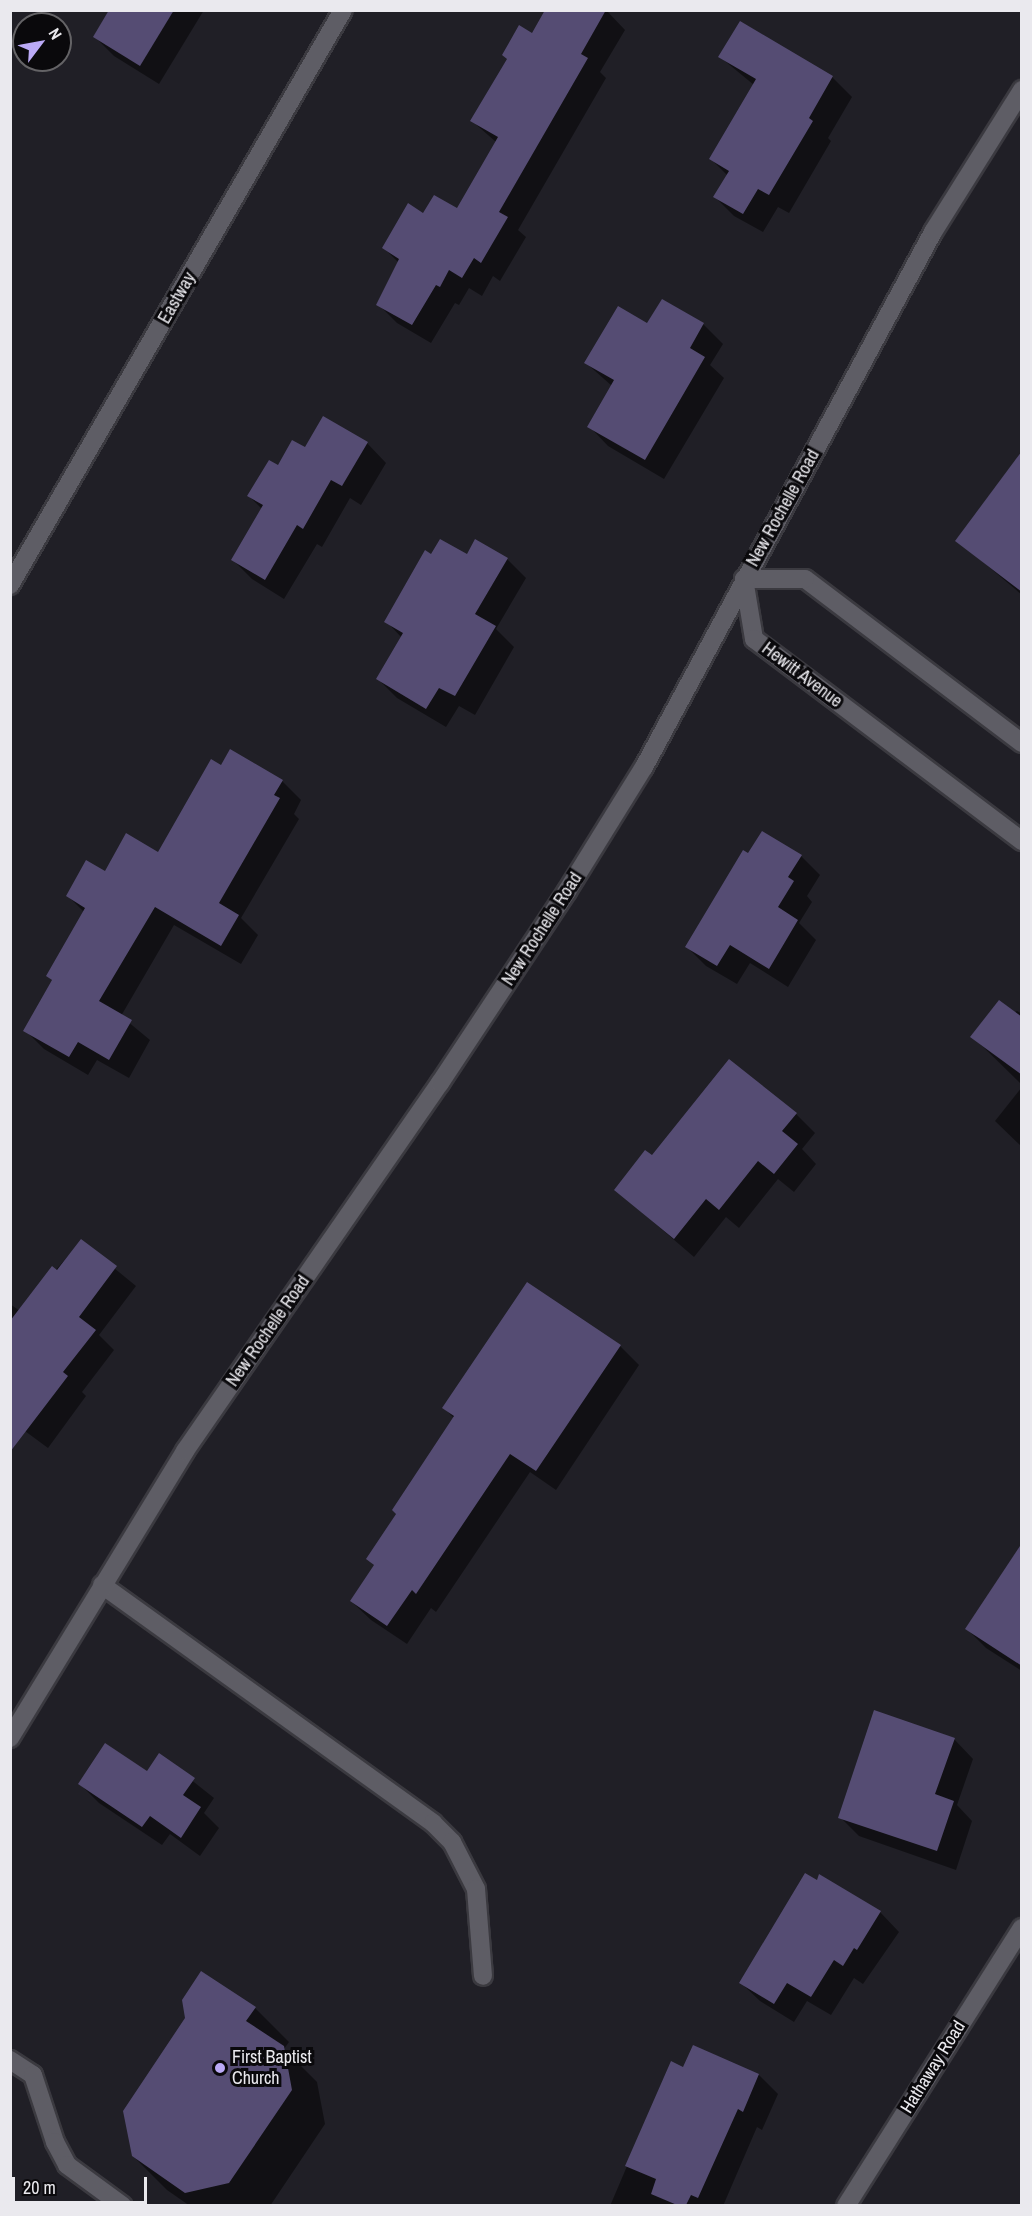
<!DOCTYPE html>
<style>
body{margin:0}
#map{position:relative;width:1032px;height:2216px;overflow:hidden;background:#201f26;font-family:"Archivo Narrow",sans-serif}
div>[style]{position:absolute}
[style*='--x']{left:calc(var(--x)*1px);top:calc(var(--y)*1px);width:calc(var(--w)*1px);rotate:calc(var(--a)*1deg)}
.shadow>*{inset:0;background:#0007}
.building>*{inset:0;background:#554c73}
.roads{filter:drop-shadow(2px 0 #3b3a40) drop-shadow(-2px 0 #3b3a40) drop-shadow(0 2px #3b3a40) drop-shadow(0 -2px #3b3a40)}
.service>*{height:18px;margin:-9px;padding:0 9px;transform-origin:9px;border-radius:9px;background:#5e5d65}
.minor>*{height:18px;margin:-9px;padding:0 9px;transform-origin:9px;border-radius:9px;background:#5e5d65}
.secondary>*{height:18px;margin:-9px;padding:0 9px;transform-origin:9px;border-radius:9px;background:#5e5d65}
.dots>*{width:16px;height:16px;translate:-50% -50%;box-sizing:border-box;border:3px solid #0a090c;border-radius:50%}
span{translate:-50% -50%;white-space:nowrap;text-align:center;line-height:1.15;-webkit-text-stroke:6px #0a090c;paint-order:stroke}
.street-label{font-size:18px;color:#eae9ee}
.poi-label{font-size:18px;color:#eae9ee}
.left{translate:0 -50%;text-align:left}
.frame{position:absolute;inset:0;border:12px solid #eae9ee;pointer-events:none}
.north{position:absolute;left:12px;top:12px;width:60px;height:60px;box-sizing:border-box;background:#0a090c;border:2px solid #646366;border-radius:50%;rotate:58deg;font-size:16px;font-weight:700;line-height:24px;text-align:center;color:#eae9ee}
.north::after{content:'';display:block;margin:auto;width:21px;height:27px;background:#bbaaf6;clip-path:polygon(50% 0,100% 100%,50% 72%,0 100%)}
.scale{position:absolute;left:12px;top:2177px;width:135px;height:27px;box-sizing:border-box;border:3px solid #eae9ee;border-top:0;padding-left:8px;font-size:18px;line-height:21px;white-space:nowrap;color:#eae9ee;-webkit-text-stroke:4px #0a090c;paint-order:stroke}
</style>
<div id="map">
<div class="shadow">
<i style="clip-path:polygon(111px 10px,204px 10px,159px 84px,114px 56px,95px 37px)"></i>
<i style="clip-path:polygon(606px 10px,625px 30px,600px 72px,606px 78px,518px 230px,526px 237px,500px 281px,493px 276px,482px 296px,469px 288px,459px 305px,455px 303px,431px 343px,397px 323px,378px 304px,399px 263px,384px 248px,424px 215px,458px 210px,496px 142px,472px 121px,532px 35px)"></i>
<i style="clip-path:polygon(740px 23px,832px 77px,852px 97px,828px 138px,831px 141px,789px 213px,778px 207px,763px 232px,734px 216px,715px 197px,728px 176px,711px 159px,754px 85px,720px 57px)"></i>
<i style="clip-path:polygon(663px 301px,703px 324px,723px 344px,710px 365px,724px 378px,664px 479px,608px 446px,589px 426px,612px 386px,586px 363px,648px 326px)"></i>
<i style="clip-path:polygon(367px 443px,386px 463px,361px 505px,350px 498px,322px 547px,317px 544px,284px 599px,252px 579px,233px 560px,263px 510px,249px 496px,278px 467px,305px 449px)"></i>
<i style="clip-path:polygon(1022px 484px,1022px 595px,957px 540px)"></i>
<i style="clip-path:polygon(432px 556px,507px 559px,526px 578px,496px 629px,514px 647px,475px 715px,459px 706px,446px 727px,397px 698px,378px 679px,402px 638px,386px 621px)"></i>
<i style="clip-path:polygon(222px 767px,282px 781px,301px 800px,294px 814px,299px 819px,241px 918px,258px 935px,241px 964px,174px 925px,121px 1016px,150px 1040px,129px 1078px,97px 1060px,88px 1075px,44px 1049px,25px 1030px,53px 981px,47px 976px,84px 912px,68px 896px,105px 873px,158px 854px)"></i>
<i style="clip-path:polygon(749px 855px,801px 856px,820px 875px,807px 896px,812px 902px,799px 923px,816px 940px,788px 987px,750px 963px,737px 984px,706px 966px,687px 947px)"></i>
<i style="clip-path:polygon(1017px 1011px,1022px 1014px,1022px 1085px,972px 1036px)"></i>
<i style="clip-path:polygon(1022px 1087px,1022px 1147px,995px 1121px)"></i>
<i style="clip-path:polygon(796px 1114px,815px 1133px,802px 1149px,816px 1164px,794px 1192px,778px 1179px,739px 1228px,726px 1217px,694px 1257px,616px 1190px)"></i>
<i style="clip-path:polygon(81px 1241px,136px 1286px,99px 1335px,114px 1350px,82px 1392px,86px 1396px,48px 1448px,10px 1420px,10px 1304px,20px 1311px)"></i>
<i style="clip-path:polygon(620px 1346px,639px 1365px,556px 1490px,530px 1472px,436px 1612px,431px 1608px,407px 1644px,371px 1620px,351px 1601px,375px 1566px,368px 1559px,455px 1419px,444px 1408px)"></i>
<i style="clip-path:polygon(1022px 1560px,1022px 1671px,986px 1648px,967px 1629px)"></i>
<i style="clip-path:polygon(954px 1739px,973px 1759px,957px 1805px,972px 1821px,956px 1870px,859px 1836px,840px 1817px)"></i>
<i style="clip-path:polygon(160px 1755px,214px 1798px,204px 1813px,219px 1828px,200px 1856px,170px 1834px,162px 1845px,99px 1803px,80px 1784px,148px 1773px)"></i>
<i style="clip-path:polygon(880px 1912px,899px 1932px,863px 1984px,854px 1978px,831px 2015px,807px 2001px,794px 2022px,760px 2001px,740px 1982px)"></i>
<i style="clip-path:polygon(255px 2008px,289px 2042px,284px 2049px,317px 2082px,325px 2124px,270px 2206px,190px 2206px,167px 2190px,133px 2156px)"></i>
<i style="clip-path:polygon(671px 2063px,684px 2069px,759px 2075px,778px 2094px,762px 2130px,757px 2127px,723px 2206px,610px 2206px)"></i>
</div>
<div class="building">
<i style="clip-path:polygon(109px 10px,174px 10px,140px 66px,93px 37px)"></i>
<i style="clip-path:polygon(545px 10px,606px 10px,581px 54px,588px 58px,499px 212px,508px 217px,481px 263px,474px 258px,462px 278px,449px 270px,440px 287px,436px 285px,412px 325px,376px 305px,399px 259px,382px 248px,408px 203px,423px 213px,434px 195px,457px 208px,498px 137px,470px 121px,507px 59px,502px 55px,519px 25px,532px 33px)"></i>
<i style="clip-path:polygon(740px 21px,833px 76px,809px 118px,813px 121px,769px 195px,758px 189px,743px 214px,713px 197px,729px 171px,709px 159px,756px 79px,718px 57px)"></i>
<i style="clip-path:polygon(662px 299px,704px 323px,690px 348px,705px 357px,645px 460px,587px 427px,614px 380px,584px 363px,618px 306px,647px 323px)"></i>
<i style="clip-path:polygon(323px 416px,368px 442px,342px 486px,331px 480px,303px 529px,297px 525px,265px 580px,231px 560px,263px 505px,247px 496px,269px 460px,278px 465px,292px 440px,305px 447px)"></i>
<i style="clip-path:polygon(1022px 451px,1022px 592px,955px 541px)"></i>
<i style="clip-path:polygon(440px 539px,467px 554px,475px 539px,508px 558px,475px 614px,496px 626px,455px 696px,439px 688px,426px 709px,376px 679px,403px 633px,384px 622px,425px 550px,431px 554px)"></i>
<i style="clip-path:polygon(230px 749px,283px 780px,274px 795px,280px 798px,219px 903px,239px 915px,221px 946px,155px 907px,99px 1001px,132px 1020px,109px 1060px,78px 1042px,69px 1057px,23px 1031px,52px 980px,46px 976px,85px 908px,66px 896px,86px 860px,105px 871px,126px 833px,158px 852px,211px 759px,221px 765px)"></i>
<i style="clip-path:polygon(762px 831px,802px 855px,788px 877px,794px 881px,778px 907px,798px 920px,769px 969px,730px 945px,717px 966px,685px 947px,743px 850px,748px 853px)"></i>
<i style="clip-path:polygon(999px 1000px,1022px 1017px,1022px 1075px,970px 1037px)"></i>
<i style="clip-path:polygon(729px 1059px,797px 1113px,782px 1131px,798px 1144px,774px 1174px,758px 1161px,719px 1210px,706px 1199px,674px 1239px,614px 1190px,645px 1150px,652px 1155px)"></i>
<i style="clip-path:polygon(81px 1239px,117px 1266px,79px 1317px,96px 1330px,63px 1372px,68px 1376px,10px 1452px,10px 1321px,52px 1266px,57px 1270px)"></i>
<i style="clip-path:polygon(527px 1282px,621px 1345px,536px 1471px,510px 1454px,416px 1594px,412px 1590px,387px 1626px,350px 1601px,374px 1565px,366px 1559px,396px 1514px,392px 1510px,454px 1416px,442px 1408px)"></i>
<i style="clip-path:polygon(1022px 1543px,1022px 1666px,965px 1629px)"></i>
<i style="clip-path:polygon(874px 1710px,955px 1738px,935px 1794px,954px 1801px,937px 1851px,838px 1818px)"></i>
<i style="clip-path:polygon(105px 1743px,147px 1771px,159px 1753px,195px 1778px,183px 1795px,201px 1807px,181px 1838px,150px 1816px,142px 1827px,78px 1784px)"></i>
<i style="clip-path:polygon(805px 1873px,817px 1880px,819px 1874px,881px 1911px,857px 1950px,854px 1948px,843px 1966px,834px 1960px,811px 1997px,787px 1983px,774px 2004px,739px 1983px)"></i>
<i style="clip-path:polygon(201px 1971px,256px 2007px,246px 2021px,284px 2046px,292px 2090px,229px 2183px,185px 2193px,132px 2156px,123px 2111px,185px 2018px,182px 2000px)"></i>
<i style="clip-path:polygon(693px 2045px,759px 2074px,743px 2112px,738px 2109px,698px 2198px,691px 2195px,686px 2205px,677px 2205px,651px 2194px,656px 2179px,625px 2166px,671px 2061px,683px 2067px)"></i>
</div>
<div class="roads">
<div class="service">
<i style="--x:102;--y:1585;--w:408;--a:35.7"></i>
<i style="--x:433;--y:1823;--w:27;--a:45"></i>
<i style="--x:452;--y:1842;--w:53;--a:62.9"></i>
<i style="--x:476;--y:1889;--w:87;--a:85.4"></i>
<i style="--x:10;--y:2060;--w:27;--a:33"></i>
<i style="--x:33;--y:2075;--w:71;--a:71.8"></i>
<i style="--x:55;--y:2142;--w:26;--a:62"></i>
<i style="--x:67;--y:2165;--w:69;--a:36.2"></i>
</div>
<div class="minor">
<i style="--x:10;--y:585;--w:664;--a:-59.92"></i>
<i style="--x:1022;--y:743;--w:272;--a:-142.9"></i>
<i style="--x:805;--y:579;--w:61;--a:180"></i>
<i style="--x:744;--y:579;--w:61;--a:80.5"></i>
<i style="--x:754;--y:639;--w:336;--a:37"></i>
<i style="--x:846;--y:2206;--w:329;--a:-57.7"></i>
</div>
<div class="secondary">
<i style="--x:10;--y:1738;--w:336;--a:-58.6"></i>
<i style="--x:185;--y:1451;--w:448;--a:-55.3"></i>
<i style="--x:440;--y:1083;--w:230;--a:-56.5"></i>
<i style="--x:567;--y:891;--w:146;--a:-58.2"></i>
<i style="--x:644;--y:767;--w:608;--a:-61.62"></i>
<i style="--x:933;--y:232;--w:168;--a:-57.9"></i>
</div>
</div>
<div class="dots">
<i style="left:220px;top:2068px;background:#bbaaf6"></i>
</div>
<div class="street-label">
<span style="left:177px;top:298px;rotate:-60deg">Eastway</span>
<span style="left:783px;top:508px;rotate:-61deg">New Rochelle Road</span>
<span style="left:802px;top:675px;rotate:37deg">Hewitt Avenue</span>
<span style="left:542px;top:929px;rotate:-57deg">New Rochelle Road</span>
<span style="left:268px;top:1331px;rotate:-55deg">New Rochelle Road</span>
<span style="left:933px;top:2067px;rotate:-58deg">Hathaway Road</span>
</div>
<div class="poi-label">
<span class="left" style="left:232px;top:2068px">First Baptist<br>Church</span>
</div>
<div class="frame"></div>
<div class="north">N</div>
<div class="scale">20 m</div>
</div>
